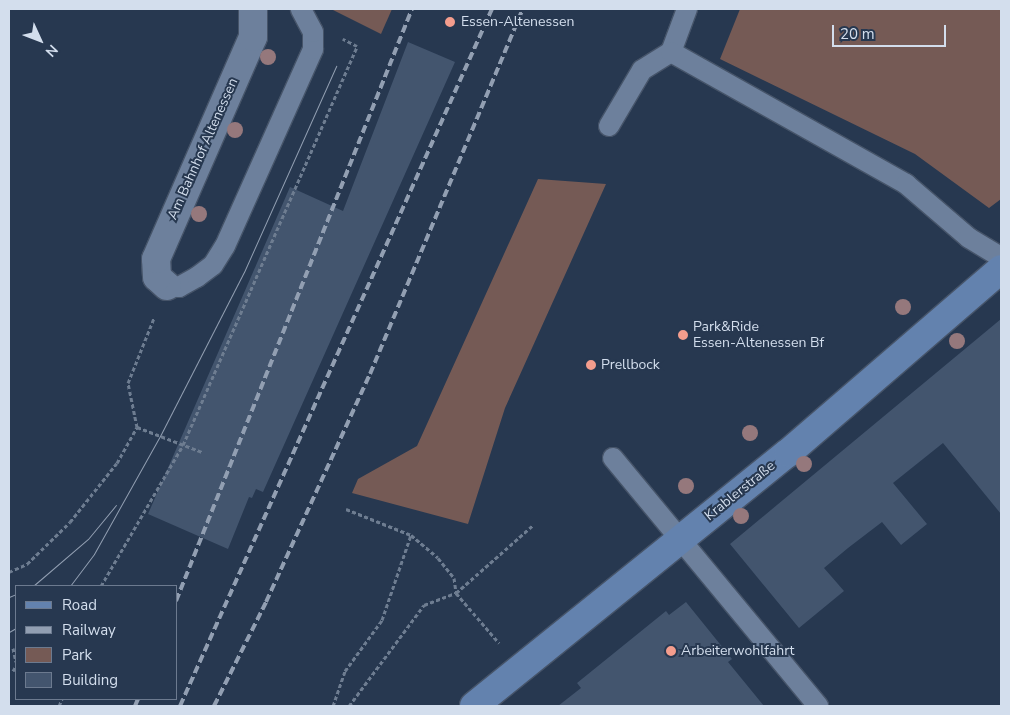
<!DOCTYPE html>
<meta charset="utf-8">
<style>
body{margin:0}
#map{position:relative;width:1010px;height:715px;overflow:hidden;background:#273850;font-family:"Nunito Sans",sans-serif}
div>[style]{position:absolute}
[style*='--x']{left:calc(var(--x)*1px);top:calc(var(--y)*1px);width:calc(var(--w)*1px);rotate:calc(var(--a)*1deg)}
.green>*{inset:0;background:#755a55}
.building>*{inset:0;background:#43556e}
.path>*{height:3px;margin-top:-1.5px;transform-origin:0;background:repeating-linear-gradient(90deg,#6e7d91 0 4px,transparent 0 6.5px)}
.roads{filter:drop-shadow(1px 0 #465469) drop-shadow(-1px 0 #465469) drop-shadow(0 1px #465469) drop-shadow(0 -1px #465469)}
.lane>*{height:20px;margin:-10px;padding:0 10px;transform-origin:10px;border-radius:10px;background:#6d809c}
.street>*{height:28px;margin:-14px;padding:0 14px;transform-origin:14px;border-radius:14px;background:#6d809c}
.secondary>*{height:28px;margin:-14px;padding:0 14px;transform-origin:14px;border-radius:14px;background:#6382ae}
.tram>*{height:1px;margin:-0.5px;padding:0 0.5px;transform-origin:0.5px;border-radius:0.5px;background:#929fb2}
.rail>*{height:4px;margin-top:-2px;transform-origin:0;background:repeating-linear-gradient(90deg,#929fb2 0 8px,transparent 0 12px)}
.trees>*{width:16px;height:16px;margin:-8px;border-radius:50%;background:#95787c}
.dots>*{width:14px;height:14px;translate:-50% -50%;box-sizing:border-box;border:2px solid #273850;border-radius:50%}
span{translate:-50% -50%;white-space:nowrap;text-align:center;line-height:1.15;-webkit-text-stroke:4px #273850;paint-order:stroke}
.poi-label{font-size:14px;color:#d3deed}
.left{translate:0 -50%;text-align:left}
.street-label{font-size:14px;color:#d3deed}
.frame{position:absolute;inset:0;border:10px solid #d3deed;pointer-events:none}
.legend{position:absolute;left:15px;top:585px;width:162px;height:115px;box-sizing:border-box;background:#273850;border:1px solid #6c7a8f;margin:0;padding:6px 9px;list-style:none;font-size:15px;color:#d3deed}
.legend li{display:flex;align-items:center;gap:10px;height:25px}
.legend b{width:25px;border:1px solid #6c7a8f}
.north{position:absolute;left:15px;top:15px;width:50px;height:50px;-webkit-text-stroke:4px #273850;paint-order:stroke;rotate:133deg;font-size:14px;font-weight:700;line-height:20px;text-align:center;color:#d3deed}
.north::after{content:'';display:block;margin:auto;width:18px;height:22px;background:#d3deed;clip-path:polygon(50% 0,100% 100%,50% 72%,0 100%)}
.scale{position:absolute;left:832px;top:25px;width:114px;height:22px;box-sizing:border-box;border:2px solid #d3deed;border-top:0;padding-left:6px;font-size:15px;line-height:18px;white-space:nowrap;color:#d3deed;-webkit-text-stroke:4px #273850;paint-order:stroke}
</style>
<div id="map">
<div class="green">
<i style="clip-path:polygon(331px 9px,392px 9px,381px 34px)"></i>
<i style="clip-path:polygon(740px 9px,1001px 9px,1001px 199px,989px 208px,915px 154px,720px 59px)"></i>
<i style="clip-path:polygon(538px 179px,606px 184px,505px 408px,468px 524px,352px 493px,358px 479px,417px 446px)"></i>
</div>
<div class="building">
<i style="clip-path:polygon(408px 42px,455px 62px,263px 492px,256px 489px,252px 498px,249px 497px,228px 549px,148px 514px,290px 187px,343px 211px)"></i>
<i style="clip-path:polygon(1001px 319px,1001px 514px,943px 443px,893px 483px,927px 524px,901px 545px,882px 522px,848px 548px,824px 568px,844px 591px,799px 628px,730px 544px)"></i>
<i style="clip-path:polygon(686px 602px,732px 659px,728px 662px,764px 706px,558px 706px,581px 688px,577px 683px,666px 611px,669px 615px)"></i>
</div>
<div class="path">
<i style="--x:137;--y:427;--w:70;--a:21"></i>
<i style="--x:346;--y:509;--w:70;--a:21.8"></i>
<i style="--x:411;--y:535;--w:35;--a:40"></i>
<i style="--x:438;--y:558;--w:26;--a:51"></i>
<i style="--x:454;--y:578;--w:15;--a:82"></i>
<i style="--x:456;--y:593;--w:66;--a:49.3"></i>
<i style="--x:9;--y:572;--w:20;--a:-24"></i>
<i style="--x:27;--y:564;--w:60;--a:-44.3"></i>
<i style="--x:70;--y:522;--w:75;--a:-51.5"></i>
<i style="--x:117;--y:463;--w:41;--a:-60.9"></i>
<i style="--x:137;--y:427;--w:45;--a:-101.6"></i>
<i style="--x:128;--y:383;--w:70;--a:-68.2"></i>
<i style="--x:101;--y:586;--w:163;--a:-59.8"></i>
<i style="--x:183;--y:445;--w:435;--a:-66.4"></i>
<i style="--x:357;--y:46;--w:16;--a:-153"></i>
<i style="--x:13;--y:648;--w:14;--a:78"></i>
<i style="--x:13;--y:671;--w:6;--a:-59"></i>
<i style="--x:59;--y:706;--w:8;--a:-67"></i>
<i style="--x:333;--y:706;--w:37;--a:-71"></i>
<i style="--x:345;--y:671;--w:63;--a:-54"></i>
<i style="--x:382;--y:620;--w:90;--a:-71.2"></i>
<i style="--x:349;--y:706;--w:126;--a:-53.4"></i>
<i style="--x:424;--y:605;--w:34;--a:-21"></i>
<i style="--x:456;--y:593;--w:103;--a:-41.4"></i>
</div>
<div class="roads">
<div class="lane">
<i style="--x:671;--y:52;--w:46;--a:-69.6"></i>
<i style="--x:609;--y:126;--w:65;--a:-59.5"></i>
<i style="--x:642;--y:70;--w:34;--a:-32"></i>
<i style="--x:671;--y:52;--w:270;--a:29.3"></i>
<i style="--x:906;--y:184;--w:83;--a:40.6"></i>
<i style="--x:969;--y:238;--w:37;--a:31"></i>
<i style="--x:167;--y:286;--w:12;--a:5"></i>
<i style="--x:179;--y:287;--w:21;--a:-29"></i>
<i style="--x:197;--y:277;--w:20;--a:-37"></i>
<i style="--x:213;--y:265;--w:22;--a:-58"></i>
<i style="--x:225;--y:246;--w:216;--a:-65.9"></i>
<i style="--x:313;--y:49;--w:17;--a:-90"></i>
<i style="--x:313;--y:32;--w:26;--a:-118"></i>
<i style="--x:613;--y:458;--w:322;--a:50.4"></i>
</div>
<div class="street">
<i style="--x:167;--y:286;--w:13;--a:-138"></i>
<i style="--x:157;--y:277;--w:18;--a:-93"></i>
<i style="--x:156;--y:259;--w:242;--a:-66.4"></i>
<i style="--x:253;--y:37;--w:28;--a:-90"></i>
</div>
<div class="secondary">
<i style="--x:474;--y:706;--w:403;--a:-38.9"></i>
<i style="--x:788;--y:453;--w:281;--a:-40.8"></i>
</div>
</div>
<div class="tram">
<i style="--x:33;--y:586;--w:72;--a:-40.5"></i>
<i style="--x:88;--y:539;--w:44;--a:-50.5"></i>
<i style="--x:70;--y:586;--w:40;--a:-53"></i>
<i style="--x:94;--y:554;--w:135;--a:-60.8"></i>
<i style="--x:160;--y:436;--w:184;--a:-62.9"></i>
<i style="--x:244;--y:272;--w:226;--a:-65.9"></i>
<i style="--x:9;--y:597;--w:8;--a:-23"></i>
<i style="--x:9;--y:632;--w:8;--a:-30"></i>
</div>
<div class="rail">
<i style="--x:176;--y:601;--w:637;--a:-68.27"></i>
<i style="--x:135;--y:706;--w:8;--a:-67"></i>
<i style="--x:180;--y:706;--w:764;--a:-65.89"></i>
<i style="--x:214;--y:706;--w:116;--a:-63.4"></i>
<i style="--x:266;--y:602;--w:251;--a:-65.5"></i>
<i style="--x:370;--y:374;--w:396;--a:-67.3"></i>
</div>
<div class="trees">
<i style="left:268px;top:57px"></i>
<i style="left:235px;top:130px"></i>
<i style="left:199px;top:214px"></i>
<i style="left:903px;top:307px"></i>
<i style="left:957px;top:341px"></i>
<i style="left:750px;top:433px"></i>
<i style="left:804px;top:464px"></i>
<i style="left:686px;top:486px"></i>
<i style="left:741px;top:516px"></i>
</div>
<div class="dots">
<i style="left:450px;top:22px;background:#f49d8d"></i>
<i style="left:683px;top:335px;background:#f49d8d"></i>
<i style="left:591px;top:365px;background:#f49d8d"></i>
<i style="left:671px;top:651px;background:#f49d8d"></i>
</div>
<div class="poi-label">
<span class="left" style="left:461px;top:22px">Essen-Altenessen</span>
<span class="left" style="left:693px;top:335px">Park&amp;Ride<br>Essen-Altenessen Bf</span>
<span class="left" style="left:601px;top:365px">Prellbock</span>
<span class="left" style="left:681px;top:651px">Arbeiterwohlfahrt</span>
</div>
<div class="street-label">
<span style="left:203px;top:149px;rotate:-66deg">Am Bahnhof Altenessen</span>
<span style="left:740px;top:491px;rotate:-39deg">Krablerstraße</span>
</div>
<div class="frame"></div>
<ul class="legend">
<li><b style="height:6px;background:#6382ae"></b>Road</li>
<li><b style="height:6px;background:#929fb2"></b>Railway</li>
<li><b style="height:14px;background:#755a55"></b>Park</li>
<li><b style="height:14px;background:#43556e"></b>Building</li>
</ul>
<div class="north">N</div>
<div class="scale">20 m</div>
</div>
